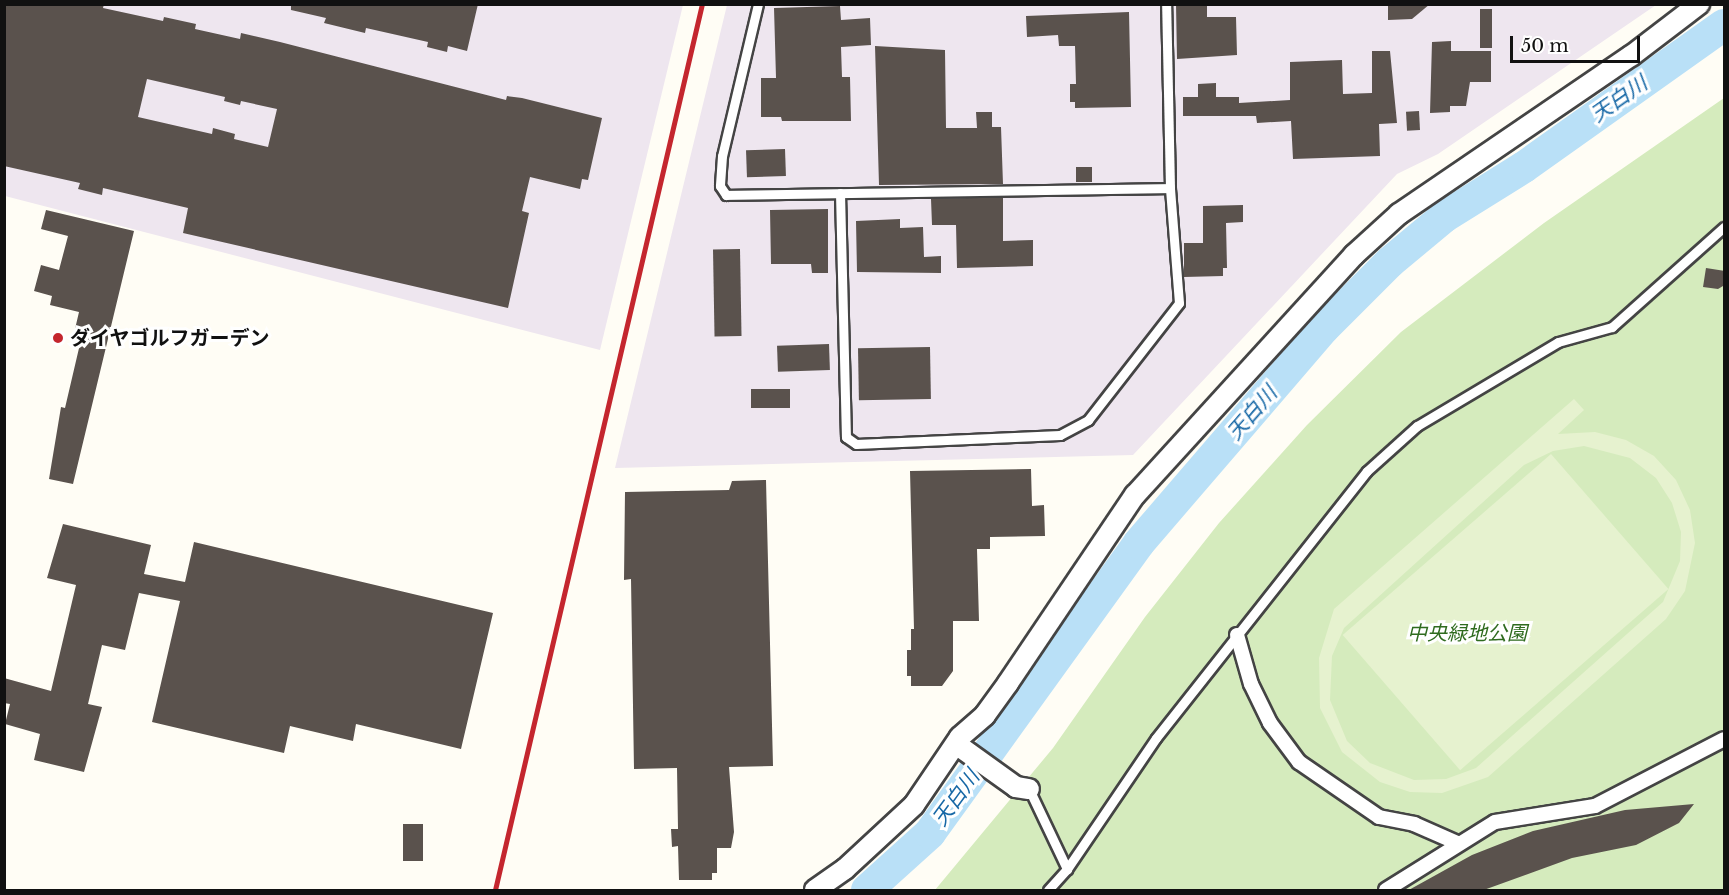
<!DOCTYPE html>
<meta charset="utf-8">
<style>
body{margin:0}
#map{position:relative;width:1729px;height:895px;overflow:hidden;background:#fffdf5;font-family:"Libre Baskerville","Noto Sans JP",serif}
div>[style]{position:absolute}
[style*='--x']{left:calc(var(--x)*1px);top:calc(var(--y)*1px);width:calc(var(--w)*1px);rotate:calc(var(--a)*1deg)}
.industrial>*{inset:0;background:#eee6ef}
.green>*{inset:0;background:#d5ebbd}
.pitch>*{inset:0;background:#e6f2cf;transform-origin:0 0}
.river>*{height:32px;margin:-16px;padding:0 16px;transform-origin:16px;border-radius:16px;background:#b9e0f7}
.building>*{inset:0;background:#5a524d;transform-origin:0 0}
.roads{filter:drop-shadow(2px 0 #444) drop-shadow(-2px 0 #444) drop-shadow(0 2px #444) drop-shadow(0 -2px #444)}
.service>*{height:9px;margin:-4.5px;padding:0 4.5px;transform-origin:4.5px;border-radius:4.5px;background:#fff}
.pedestrian>*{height:14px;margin:-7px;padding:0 7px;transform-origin:7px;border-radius:7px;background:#fff}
.minor>*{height:20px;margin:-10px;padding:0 10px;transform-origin:10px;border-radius:10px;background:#fff}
.rail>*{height:4.5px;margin:-2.25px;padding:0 2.25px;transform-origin:2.25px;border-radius:2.25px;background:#c4262e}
.dots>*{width:16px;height:16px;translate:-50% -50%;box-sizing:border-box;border:3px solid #fff;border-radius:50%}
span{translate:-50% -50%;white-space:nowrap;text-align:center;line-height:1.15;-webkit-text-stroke:6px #fff;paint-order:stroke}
.poi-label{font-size:20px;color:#111;font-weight:700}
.left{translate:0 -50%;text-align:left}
.park-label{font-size:20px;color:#2f6b1f;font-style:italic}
.water-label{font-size:21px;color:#1768a6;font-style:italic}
.frame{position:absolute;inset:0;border:6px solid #111;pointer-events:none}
.scale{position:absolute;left:1510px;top:36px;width:130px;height:27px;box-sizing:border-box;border:3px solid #111;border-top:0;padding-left:8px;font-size:18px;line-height:21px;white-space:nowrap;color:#111;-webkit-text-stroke:4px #fff;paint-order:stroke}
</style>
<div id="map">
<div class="industrial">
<i style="clip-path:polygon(4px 5px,683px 5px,600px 350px,5px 196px)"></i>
<i style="clip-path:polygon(727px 5px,1656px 5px,1438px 154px,1397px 174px,1133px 455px,615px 468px)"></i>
</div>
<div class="green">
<i style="clip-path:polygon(1724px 98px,1724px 890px,935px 890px,1053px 748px,1145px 617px,1219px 523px,1307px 425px,1401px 332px,1544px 223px)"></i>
</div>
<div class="pitch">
<i style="clip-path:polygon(evenodd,1574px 399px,1584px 410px,1558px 434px,1595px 432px,1626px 440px,1654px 456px,1676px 480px,1690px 510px,1695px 543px,1685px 591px,1666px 619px,1488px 777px,1442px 793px,1410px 792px,1380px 782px,1342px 752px,1320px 708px,1319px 658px,1334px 609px,1574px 399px,1584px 446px,1630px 458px,1656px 478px,1672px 503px,1681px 532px,1680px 561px,1663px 602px,1476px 768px,1446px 779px,1414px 780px,1370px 763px,1347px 741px,1330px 700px,1332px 656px,1344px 628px,1524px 465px,1553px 451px,1584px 446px)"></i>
<i style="left:1551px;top:454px;width:179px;height:276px;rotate:49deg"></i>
</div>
<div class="river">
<i style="--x:867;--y:890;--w:85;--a:-42.1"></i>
<i style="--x:930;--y:833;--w:357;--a:-54.2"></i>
<i style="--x:1139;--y:543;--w:284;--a:-49.3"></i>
<i style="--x:1324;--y:328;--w:93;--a:-45"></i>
<i style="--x:1390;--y:262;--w:70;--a:-39.8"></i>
<i style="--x:1444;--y:217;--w:94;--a:-32"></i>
<i style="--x:1524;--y:167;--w:245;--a:-35.4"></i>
</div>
<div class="building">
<i style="clip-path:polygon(evenodd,4px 4px,104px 4px,103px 8px,163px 21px,164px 17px,196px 24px,195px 29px,240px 39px,241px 33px,280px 42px,506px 100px,507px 96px,522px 98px,602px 118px,588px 180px,582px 179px,580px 189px,530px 177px,522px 211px,529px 213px,508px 308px,183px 233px,188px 208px,103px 188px,102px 195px,78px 189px,80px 183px,4px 166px,4px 4px,147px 79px,225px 97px,224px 101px,240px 105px,241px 101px,277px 109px,268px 147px,234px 139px,235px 134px,213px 128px,212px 134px,138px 117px,147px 79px)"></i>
<i style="clip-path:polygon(291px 4px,478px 4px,467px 51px,448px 46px,447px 52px,427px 47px,428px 42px,366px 28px,365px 33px,324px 23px,326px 18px,291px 10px)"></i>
<i style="clip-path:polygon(1176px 4px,1207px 4px,1207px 17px,1236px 17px,1237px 55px,1177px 59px)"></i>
<i style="clip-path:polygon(1388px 4px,1430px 4px,1412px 19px,1388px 20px)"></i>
<i style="clip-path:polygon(840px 6px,841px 20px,870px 18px,871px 45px,841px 47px,842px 77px,850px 77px,851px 121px,782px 121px,781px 117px,761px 117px,761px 78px,776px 78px,774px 8px)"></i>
<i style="left:1480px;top:9px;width:12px;height:39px"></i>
<i style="clip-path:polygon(1129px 12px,1131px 107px,1075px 108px,1075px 102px,1070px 102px,1070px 84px,1076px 84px,1075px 46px,1059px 46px,1058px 35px,1027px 37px,1026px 16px)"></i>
<i style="clip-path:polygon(1451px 41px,1451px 51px,1491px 51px,1491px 82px,1470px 82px,1466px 106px,1450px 106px,1450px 112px,1430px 113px,1432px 42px)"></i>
<i style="clip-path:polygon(875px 46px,945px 50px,946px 128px,977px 128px,976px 112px,992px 112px,992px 127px,1001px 127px,1003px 184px,879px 185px)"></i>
<i style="clip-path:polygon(1372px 51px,1390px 51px,1397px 123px,1379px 124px,1380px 156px,1293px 159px,1291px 121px,1257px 123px,1256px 116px,1183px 116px,1183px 97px,1198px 97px,1198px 84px,1216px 83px,1216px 97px,1239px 97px,1239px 103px,1290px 100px,1290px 62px,1342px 60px,1343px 94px,1372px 93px)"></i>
<i style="left:1419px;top:111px;width:19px;height:13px;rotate:87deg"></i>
<i style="left:785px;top:149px;width:27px;height:39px;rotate:88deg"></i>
<i style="left:1076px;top:167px;width:16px;height:15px"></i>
<i style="clip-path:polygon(1003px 197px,1003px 241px,1033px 240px,1033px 266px,957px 268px,956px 225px,932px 225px,931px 199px)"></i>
<i style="clip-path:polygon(1243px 205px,1243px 222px,1226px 223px,1227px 268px,1223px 268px,1223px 276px,1184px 277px,1184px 243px,1203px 243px,1203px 206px)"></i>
<i style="clip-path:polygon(828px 209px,828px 273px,812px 273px,811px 264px,771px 264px,770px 210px)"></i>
<i style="clip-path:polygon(46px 210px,134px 231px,73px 484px,49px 479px,61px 407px,65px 408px,83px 331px,75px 329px,79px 312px,50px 305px,52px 296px,34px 291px,41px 265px,59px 270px,68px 236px,41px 229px)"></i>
<i style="clip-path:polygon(900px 219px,900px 228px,923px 227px,924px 257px,941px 256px,941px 273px,857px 272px,856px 221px)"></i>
<i style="left:740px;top:249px;width:87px;height:27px;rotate:89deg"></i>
<i style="clip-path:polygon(1706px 268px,1725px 271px,1723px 286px,1718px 289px,1703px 287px)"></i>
<i style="left:829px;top:344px;width:26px;height:52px;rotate:88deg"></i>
<i style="left:930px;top:347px;width:52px;height:72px;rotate:89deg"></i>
<i style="left:751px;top:389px;width:39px;height:19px"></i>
<i style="clip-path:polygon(1031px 469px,1032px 506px,1044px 505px,1045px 536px,990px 537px,990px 549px,977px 549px,979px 621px,953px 621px,953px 671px,942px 686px,911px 686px,911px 676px,907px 676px,907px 650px,911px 650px,911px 629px,914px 629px,910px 471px)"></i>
<i style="clip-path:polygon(766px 480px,773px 766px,729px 767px,734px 832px,731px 848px,717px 848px,717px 873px,712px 873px,712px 880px,679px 880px,678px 846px,672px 847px,671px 829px,678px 829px,677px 768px,634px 769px,631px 579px,624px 580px,625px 492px,729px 490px,732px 481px)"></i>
<i style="clip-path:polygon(63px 524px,151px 545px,144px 574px,185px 582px,194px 542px,493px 613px,461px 749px,356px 724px,353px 741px,290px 726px,284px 753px,152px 722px,180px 601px,139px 593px,125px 650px,102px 645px,88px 704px,102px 707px,84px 772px,34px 760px,40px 734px,5px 724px,10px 704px,4px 703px,4px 678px,51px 691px,76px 585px,47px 578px)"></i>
<i style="clip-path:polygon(1694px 804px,1679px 823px,1636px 845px,1572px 858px,1481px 891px,1407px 891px,1472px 855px,1533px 831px,1625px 810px)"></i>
<i style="left:403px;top:824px;width:20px;height:37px"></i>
</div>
<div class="roads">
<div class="service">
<i style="--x:758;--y:4;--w:156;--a:103.3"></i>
<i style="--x:722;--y:156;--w:30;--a:94"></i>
<i style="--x:720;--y:186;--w:11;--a:56"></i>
<i style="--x:726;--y:195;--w:444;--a:-0.9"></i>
<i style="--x:840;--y:193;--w:244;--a:88.6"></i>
<i style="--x:846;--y:437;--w:12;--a:35"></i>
<i style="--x:856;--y:444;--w:204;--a:-2.5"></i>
<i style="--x:1060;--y:435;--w:32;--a:-28"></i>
<i style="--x:1088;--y:420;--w:148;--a:-52.1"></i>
<i style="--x:1179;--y:303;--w:115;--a:-94.5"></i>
<i style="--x:1170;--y:188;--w:184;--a:-91.2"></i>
<i style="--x:1029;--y:789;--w:89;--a:64.6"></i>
<i style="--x:1048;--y:890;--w:28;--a:-48"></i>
<i style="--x:1067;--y:869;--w:158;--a:-55.8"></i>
<i style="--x:1156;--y:738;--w:340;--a:-51.7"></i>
<i style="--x:1367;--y:471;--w:67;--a:-42"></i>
<i style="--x:1417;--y:426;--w:164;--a:-30.8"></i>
<i style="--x:1558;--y:342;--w:56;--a:-15.5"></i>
<i style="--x:1612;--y:327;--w:150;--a:-41.8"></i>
</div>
<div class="pedestrian">
<i style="--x:1237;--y:635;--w:51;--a:74.1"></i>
<i style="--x:1251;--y:684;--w:43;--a:64"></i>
<i style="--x:1270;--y:723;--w:49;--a:53.4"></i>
<i style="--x:1299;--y:762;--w:97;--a:34.5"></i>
<i style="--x:1379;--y:817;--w:36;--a:11"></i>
<i style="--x:1414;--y:824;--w:47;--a:23.8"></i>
<i style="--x:1386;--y:890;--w:128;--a:-32"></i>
<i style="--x:1495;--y:822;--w:101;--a:-9.1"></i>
<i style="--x:1595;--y:806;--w:145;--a:-27.4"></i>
</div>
<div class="minor">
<i style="--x:956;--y:744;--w:74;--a:35.6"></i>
<i style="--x:1016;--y:787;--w:13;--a:9"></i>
<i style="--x:815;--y:890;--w:37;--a:-35"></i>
<i style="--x:845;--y:869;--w:94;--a:-42.8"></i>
<i style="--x:914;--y:805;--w:82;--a:-55.9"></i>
<i style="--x:960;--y:737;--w:33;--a:-41"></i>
<i style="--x:985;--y:715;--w:39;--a:-54"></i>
<i style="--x:1008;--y:683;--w:227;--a:-56"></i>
<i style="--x:1135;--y:495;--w:325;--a:-47.6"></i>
<i style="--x:1354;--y:255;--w:61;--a:-42.3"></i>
<i style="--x:1399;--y:214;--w:281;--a:-34.3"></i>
<i style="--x:1631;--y:56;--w:86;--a:-37.4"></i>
</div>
</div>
<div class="rail">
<i style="--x:495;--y:890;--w:910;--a:-76.85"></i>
</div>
<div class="dots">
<i style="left:58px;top:338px;background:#c4262e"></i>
</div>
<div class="poi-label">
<span class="left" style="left:70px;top:338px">ダイヤゴルフガーデン</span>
</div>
<div class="park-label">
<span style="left:1467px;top:633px">中央緑地公園</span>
</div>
<div class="water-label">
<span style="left:1619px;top:99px;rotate:-35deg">天白川</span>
<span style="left:1252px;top:413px;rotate:-49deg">天白川</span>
<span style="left:956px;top:798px;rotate:-54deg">天白川</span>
</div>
<div class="frame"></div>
<div class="scale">50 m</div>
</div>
